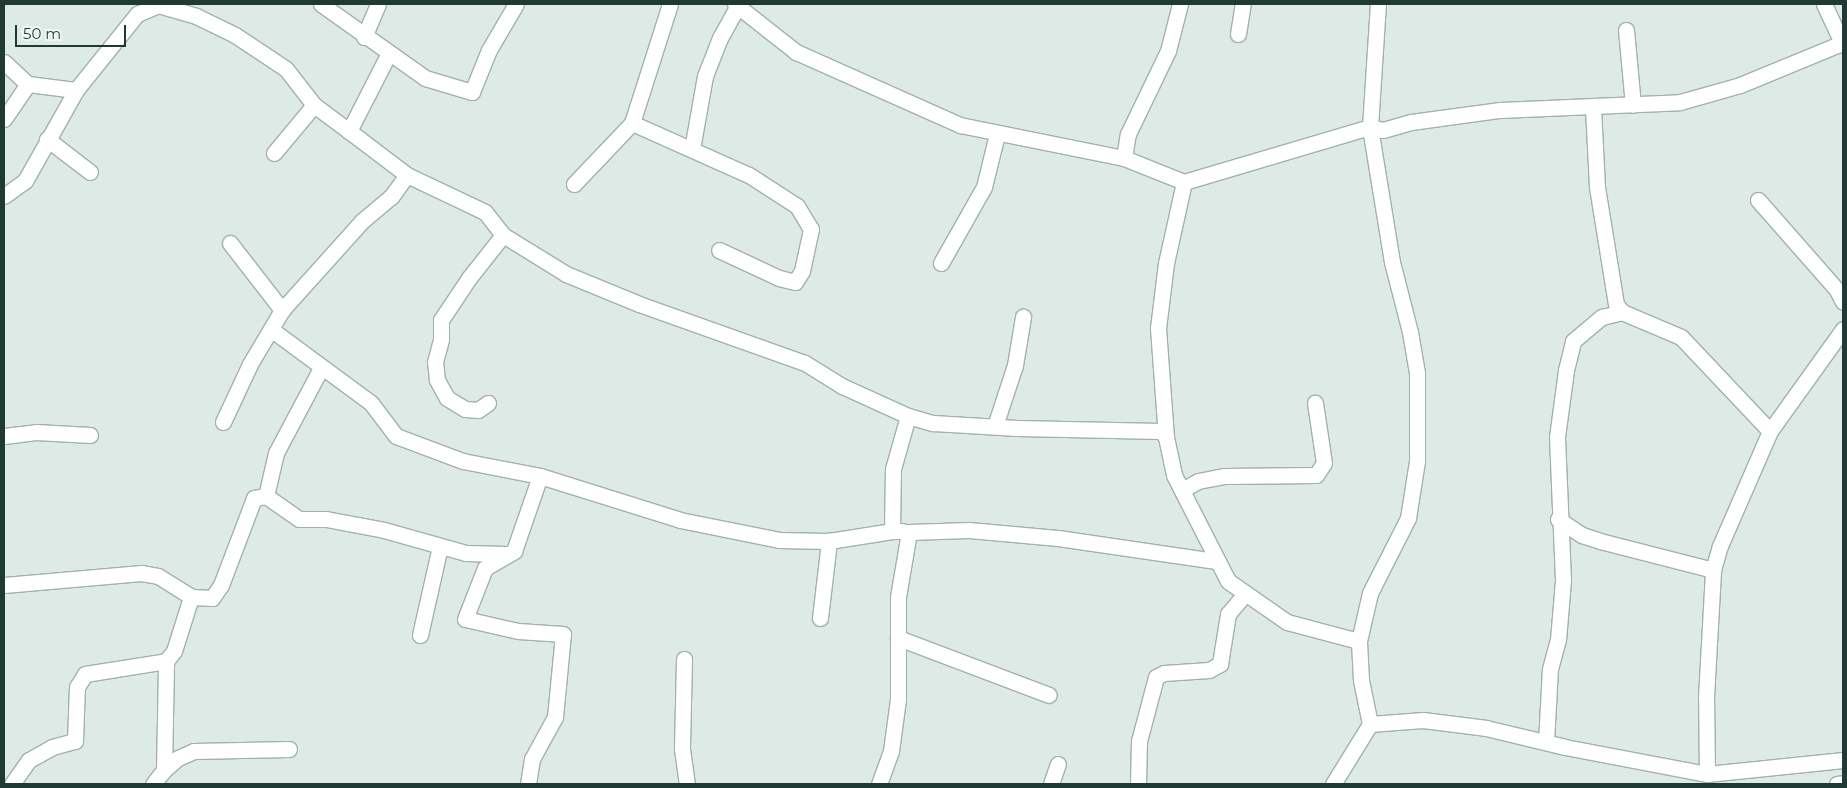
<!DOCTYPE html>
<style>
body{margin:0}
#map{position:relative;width:1847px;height:788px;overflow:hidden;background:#deeae5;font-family:Montserrat,sans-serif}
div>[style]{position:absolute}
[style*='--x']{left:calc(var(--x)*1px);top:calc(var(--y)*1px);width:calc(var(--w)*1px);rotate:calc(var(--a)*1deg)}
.roads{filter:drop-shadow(1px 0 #a1b2ac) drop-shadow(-1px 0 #a1b2ac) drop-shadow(0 1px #a1b2ac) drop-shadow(0 -1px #a1b2ac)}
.minor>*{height:15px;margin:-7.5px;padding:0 7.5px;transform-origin:7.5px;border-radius:7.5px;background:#fff}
span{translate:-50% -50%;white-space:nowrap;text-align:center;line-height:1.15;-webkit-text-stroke:4px #eef7f2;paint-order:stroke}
.frame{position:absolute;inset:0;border:5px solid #1f3a33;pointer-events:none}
.scale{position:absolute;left:15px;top:25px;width:111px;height:22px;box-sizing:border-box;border:2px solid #1f3a33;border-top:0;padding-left:6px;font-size:15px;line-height:18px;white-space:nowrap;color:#1f3a33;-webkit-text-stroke:4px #eef7f2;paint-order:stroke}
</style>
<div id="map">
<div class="roads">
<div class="minor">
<i style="--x:321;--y:4;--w:128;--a:35.4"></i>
<i style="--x:425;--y:78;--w:49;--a:16.6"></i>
<i style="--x:472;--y:92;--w:45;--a:-68"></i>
<i style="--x:489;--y:50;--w:53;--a:-59.6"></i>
<i style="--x:735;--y:4;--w:78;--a:38.2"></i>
<i style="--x:796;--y:52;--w:180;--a:24"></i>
<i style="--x:960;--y:125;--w:167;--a:11.4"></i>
<i style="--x:1124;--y:158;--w:65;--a:21.8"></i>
<i style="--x:1184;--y:182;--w:194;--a:-16.5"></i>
<i style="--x:1370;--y:127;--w:13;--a:13"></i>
<i style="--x:1383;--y:130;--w:29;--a:-16"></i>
<i style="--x:1411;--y:122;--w:90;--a:-7.7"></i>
<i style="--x:1500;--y:110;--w:180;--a:-2.5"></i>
<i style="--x:1680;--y:102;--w:62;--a:-15.8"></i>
<i style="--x:1740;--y:85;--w:110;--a:-22.4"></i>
<i style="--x:1824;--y:4;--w:45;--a:65.1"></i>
<i style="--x:1626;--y:30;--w:75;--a:84.7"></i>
<i style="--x:1238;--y:34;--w:30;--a:-81"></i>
<i style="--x:364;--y:37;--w:36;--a:-67"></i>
<i style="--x:389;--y:53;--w:88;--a:117.1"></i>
<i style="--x:349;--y:131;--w:73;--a:37.2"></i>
<i style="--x:4;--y:62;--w:33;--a:43"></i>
<i style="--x:28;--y:84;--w:48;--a:7.1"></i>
<i style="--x:1593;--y:108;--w:79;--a:87.1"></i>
<i style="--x:1597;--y:187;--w:119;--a:80.8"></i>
<i style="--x:1616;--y:304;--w:10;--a:53"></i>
<i style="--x:1622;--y:312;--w:64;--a:23"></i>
<i style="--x:1681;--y:337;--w:129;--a:46.6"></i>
<i style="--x:4;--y:119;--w:42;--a:-55.6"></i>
<i style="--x:632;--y:123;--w:128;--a:24"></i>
<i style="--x:749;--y:175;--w:57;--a:32.9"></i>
<i style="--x:797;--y:206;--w:27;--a:59"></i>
<i style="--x:811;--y:229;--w:43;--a:102.1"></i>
<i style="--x:802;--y:271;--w:13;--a:122"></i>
<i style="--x:795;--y:282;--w:16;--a:-166"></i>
<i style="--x:779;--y:278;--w:66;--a:-155"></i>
<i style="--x:47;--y:139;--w:54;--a:37.5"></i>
<i style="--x:692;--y:149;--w:74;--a:-79.9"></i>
<i style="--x:705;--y:76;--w:41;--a:-68.5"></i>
<i style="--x:720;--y:38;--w:39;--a:-61"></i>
<i style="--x:274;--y:153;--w:62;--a:-50.2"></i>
<i style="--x:1124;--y:158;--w:24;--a:-81"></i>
<i style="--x:1128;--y:134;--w:92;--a:-64.3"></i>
<i style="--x:1168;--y:51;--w:49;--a:-75.7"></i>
<i style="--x:1184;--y:182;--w:83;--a:102.5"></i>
<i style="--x:1166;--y:263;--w:65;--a:97"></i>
<i style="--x:1158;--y:328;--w:109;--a:85.8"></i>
<i style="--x:1166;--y:437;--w:39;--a:78"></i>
<i style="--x:1174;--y:475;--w:119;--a:63"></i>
<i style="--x:1228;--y:581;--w:72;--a:34.8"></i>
<i style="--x:1287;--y:622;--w:74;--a:14.8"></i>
<i style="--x:574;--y:184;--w:84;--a:-46.4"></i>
<i style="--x:632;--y:123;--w:125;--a:-72.3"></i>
<i style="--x:4;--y:196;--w:26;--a:-36"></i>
<i style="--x:25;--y:181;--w:104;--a:-60.7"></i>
<i style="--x:76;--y:90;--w:97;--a:-51.2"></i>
<i style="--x:137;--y:14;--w:23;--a:-23"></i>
<i style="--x:158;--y:5;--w:40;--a:16"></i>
<i style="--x:196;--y:16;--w:43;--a:26"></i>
<i style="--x:235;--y:35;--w:61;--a:33.7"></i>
<i style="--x:286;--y:69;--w:46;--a:52.1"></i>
<i style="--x:314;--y:105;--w:44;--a:36.6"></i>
<i style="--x:1758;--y:200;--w:120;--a:48.7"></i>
<i style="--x:1837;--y:290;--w:13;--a:63"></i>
<i style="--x:230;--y:243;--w:85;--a:52.2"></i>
<i style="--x:941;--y:263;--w:87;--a:-60.5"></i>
<i style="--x:984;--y:187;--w:55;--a:-76.2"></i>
<i style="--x:272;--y:330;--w:123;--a:36.4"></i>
<i style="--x:371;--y:403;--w:41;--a:52.9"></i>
<i style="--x:396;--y:436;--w:72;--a:20.5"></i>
<i style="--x:463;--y:461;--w:78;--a:11"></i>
<i style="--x:540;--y:476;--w:147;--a:17.4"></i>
<i style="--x:680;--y:520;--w:101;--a:11.4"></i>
<i style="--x:779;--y:540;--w:50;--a:1.1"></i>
<i style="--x:829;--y:541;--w:64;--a:-9"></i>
<i style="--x:321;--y:368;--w:96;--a:117.9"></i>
<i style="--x:276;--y:453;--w:44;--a:103.1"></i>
<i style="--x:266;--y:496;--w:40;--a:34.9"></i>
<i style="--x:299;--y:519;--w:27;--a:0"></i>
<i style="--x:326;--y:519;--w:59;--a:10.7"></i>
<i style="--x:384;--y:530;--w:85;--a:15.7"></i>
<i style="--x:466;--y:553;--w:40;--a:1.4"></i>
<i style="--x:488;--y:403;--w:12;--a:145"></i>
<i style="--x:478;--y:410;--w:13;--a:-176"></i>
<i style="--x:465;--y:409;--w:21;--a:-149"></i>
<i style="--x:447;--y:398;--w:21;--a:-119"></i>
<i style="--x:437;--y:380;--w:18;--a:-96"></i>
<i style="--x:435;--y:362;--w:24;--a:-75"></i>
<i style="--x:441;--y:339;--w:19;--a:-90"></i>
<i style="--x:441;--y:320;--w:50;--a:-56.3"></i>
<i style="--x:469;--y:278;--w:55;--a:-51.7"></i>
<i style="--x:223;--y:422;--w:64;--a:-65"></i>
<i style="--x:250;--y:364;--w:63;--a:-59.3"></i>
<i style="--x:282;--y:310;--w:120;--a:-48"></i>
<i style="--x:362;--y:221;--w:38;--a:-40"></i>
<i style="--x:391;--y:197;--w:27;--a:-54"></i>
<i style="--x:407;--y:175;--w:86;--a:25.4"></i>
<i style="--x:485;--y:212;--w:29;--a:52"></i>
<i style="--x:503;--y:235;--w:74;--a:31.8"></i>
<i style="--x:566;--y:274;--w:79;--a:22.3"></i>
<i style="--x:639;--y:304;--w:176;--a:19.6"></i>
<i style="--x:805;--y:363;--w:44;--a:31.9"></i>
<i style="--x:842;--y:386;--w:72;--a:24.4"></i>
<i style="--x:908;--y:416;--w:26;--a:16"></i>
<i style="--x:933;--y:423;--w:84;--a:3.4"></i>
<i style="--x:1017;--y:428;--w:144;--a:1.2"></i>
<i style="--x:1161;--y:431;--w:8;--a:50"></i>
<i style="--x:995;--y:426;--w:64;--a:-71.8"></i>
<i style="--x:1015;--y:365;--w:49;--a:-80.5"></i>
<i style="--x:4;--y:436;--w:32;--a:-7"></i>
<i style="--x:36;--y:432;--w:54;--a:3.2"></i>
<i style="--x:1182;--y:490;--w:18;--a:-29"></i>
<i style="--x:1198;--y:481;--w:26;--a:-11"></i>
<i style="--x:1224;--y:476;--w:92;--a:-0.6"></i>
<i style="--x:1316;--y:475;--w:14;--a:-56"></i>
<i style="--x:1324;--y:463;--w:61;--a:-98.5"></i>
<i style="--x:1558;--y:519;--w:29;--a:34"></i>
<i style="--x:1582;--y:535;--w:19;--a:18"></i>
<i style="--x:1600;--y:541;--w:117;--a:14.4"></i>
<i style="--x:902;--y:531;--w:10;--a:180"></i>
<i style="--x:892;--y:531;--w:62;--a:-89.1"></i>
<i style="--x:893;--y:469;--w:55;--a:-74.2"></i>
<i style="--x:4;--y:585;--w:138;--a:-5"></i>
<i style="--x:141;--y:573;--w:17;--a:10"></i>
<i style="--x:158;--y:576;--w:39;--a:32"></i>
<i style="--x:191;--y:597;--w:21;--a:3"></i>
<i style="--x:212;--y:598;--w:16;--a:-55"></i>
<i style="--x:221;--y:585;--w:93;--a:-69.2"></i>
<i style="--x:254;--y:498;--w:12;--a:-9"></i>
<i style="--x:820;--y:618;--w:78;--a:-83.3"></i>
<i style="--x:420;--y:635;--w:91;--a:-77.3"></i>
<i style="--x:898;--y:638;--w:161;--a:20.7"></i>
<i style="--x:684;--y:659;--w:90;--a:91.3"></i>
<i style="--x:682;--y:749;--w:35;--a:82"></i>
<i style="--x:1370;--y:724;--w:45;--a:-101.6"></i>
<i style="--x:1361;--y:680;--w:39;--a:-93"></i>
<i style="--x:1359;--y:641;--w:49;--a:-77.1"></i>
<i style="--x:1370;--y:593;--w:84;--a:-63.1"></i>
<i style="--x:1408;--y:518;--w:58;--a:-81"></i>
<i style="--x:1417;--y:461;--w:88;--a:-90"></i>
<i style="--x:1417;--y:373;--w:42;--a:-99.7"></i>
<i style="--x:1410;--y:332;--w:72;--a:-104.4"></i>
<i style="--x:1392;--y:262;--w:137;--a:-99.3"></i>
<i style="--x:1370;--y:127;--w:123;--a:-86.3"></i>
<i style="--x:1546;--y:742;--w:73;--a:-86.9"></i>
<i style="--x:1550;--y:669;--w:30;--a:-75"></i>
<i style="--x:1558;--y:640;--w:60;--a:-85.2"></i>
<i style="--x:1563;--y:580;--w:143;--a:-92.4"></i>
<i style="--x:1557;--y:437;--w:68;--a:-82.3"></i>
<i style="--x:1566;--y:370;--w:30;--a:-76"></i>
<i style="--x:1573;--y:341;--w:38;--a:-40"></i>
<i style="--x:1602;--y:317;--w:21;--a:-14"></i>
<i style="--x:164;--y:770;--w:18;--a:-41"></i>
<i style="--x:178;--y:758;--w:17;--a:-24"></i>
<i style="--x:194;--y:751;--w:95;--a:-1.2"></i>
<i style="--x:1707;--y:774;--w:77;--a:-90.7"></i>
<i style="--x:1706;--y:697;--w:127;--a:-86.8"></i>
<i style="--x:1713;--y:570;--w:25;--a:-74"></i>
<i style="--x:1720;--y:546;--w:125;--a:-66.5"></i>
<i style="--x:1770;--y:431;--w:125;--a:-54.4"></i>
<i style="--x:12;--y:784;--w:29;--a:-55"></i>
<i style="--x:29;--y:760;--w:26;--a:-29"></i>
<i style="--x:52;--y:747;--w:24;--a:-15"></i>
<i style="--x:75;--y:741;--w:54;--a:-87.9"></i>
<i style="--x:77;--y:687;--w:15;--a:-58"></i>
<i style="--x:85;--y:674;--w:82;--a:-9.1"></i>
<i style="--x:166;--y:661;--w:13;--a:-51"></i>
<i style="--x:174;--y:651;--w:57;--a:-72.5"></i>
<i style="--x:153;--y:784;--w:18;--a:-52"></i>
<i style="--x:164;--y:770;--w:109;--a:-88.9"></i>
<i style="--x:528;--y:784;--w:25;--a:-81"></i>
<i style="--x:532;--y:759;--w:48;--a:-61.3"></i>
<i style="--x:555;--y:717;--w:83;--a:-84.5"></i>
<i style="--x:563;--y:634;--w:45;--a:-176.2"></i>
<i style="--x:518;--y:631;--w:54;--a:-167.2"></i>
<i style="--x:465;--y:619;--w:55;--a:-68.6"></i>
<i style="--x:485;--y:568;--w:34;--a:-30"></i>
<i style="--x:514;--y:551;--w:79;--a:-70.9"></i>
<i style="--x:879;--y:784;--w:35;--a:-70"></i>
<i style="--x:891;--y:751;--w:52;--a:-82.3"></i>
<i style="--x:898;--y:699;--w:102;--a:-90"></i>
<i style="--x:898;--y:597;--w:66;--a:-80.4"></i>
<i style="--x:909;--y:532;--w:60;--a:-1.9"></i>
<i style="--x:969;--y:530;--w:89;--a:5.1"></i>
<i style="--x:1058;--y:538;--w:160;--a:8.3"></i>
<i style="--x:1051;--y:784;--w:21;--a:-71"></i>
<i style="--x:1138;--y:784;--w:43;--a:-88.7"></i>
<i style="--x:1139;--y:741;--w:66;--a:-75.1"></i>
<i style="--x:1156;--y:677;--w:9;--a:-27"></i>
<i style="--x:1164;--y:673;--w:45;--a:-3.8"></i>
<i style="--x:1209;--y:670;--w:13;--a:-29"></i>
<i style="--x:1220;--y:664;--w:51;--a:-80.9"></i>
<i style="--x:1228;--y:614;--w:26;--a:-50"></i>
<i style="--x:1333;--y:784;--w:70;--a:-58.3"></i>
<i style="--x:1370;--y:724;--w:53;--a:-4.3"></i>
<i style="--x:1423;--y:720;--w:64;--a:7.2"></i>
<i style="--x:1486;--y:728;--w:81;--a:13.5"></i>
<i style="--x:1565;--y:747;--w:145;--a:10.8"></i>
<i style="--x:1707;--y:774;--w:137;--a:-5.9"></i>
<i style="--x:1837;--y:784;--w:6;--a:-9"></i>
</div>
</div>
<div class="frame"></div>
<div class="scale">50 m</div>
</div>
